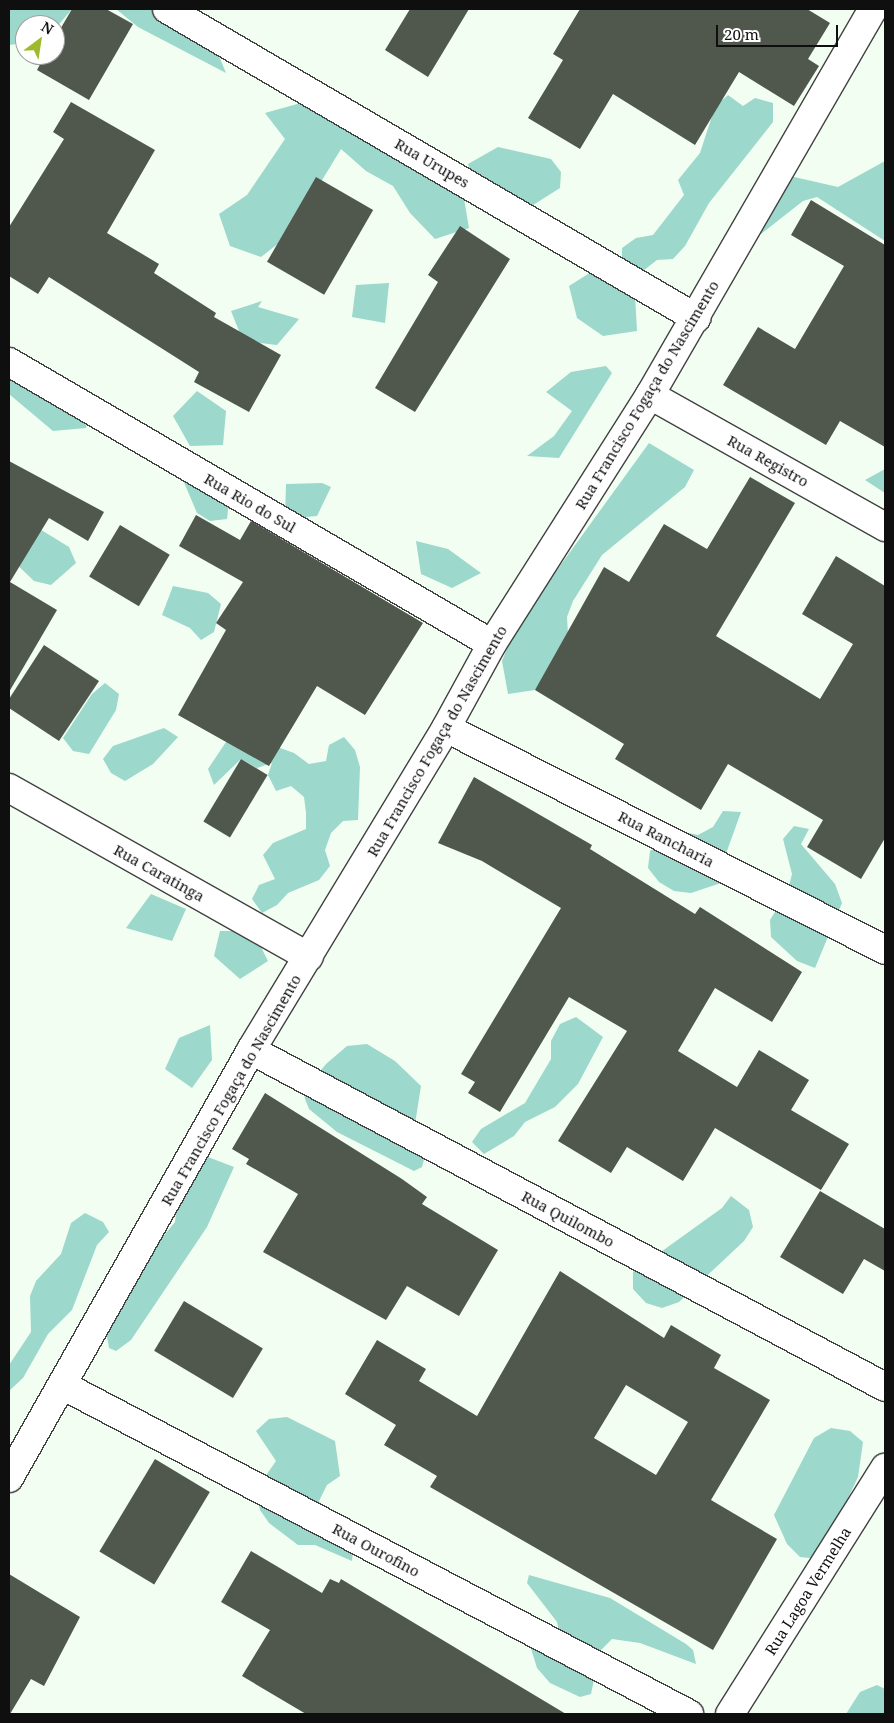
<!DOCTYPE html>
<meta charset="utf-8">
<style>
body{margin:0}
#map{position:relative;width:894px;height:1723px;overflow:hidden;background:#f2fef2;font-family:"Noto Serif",serif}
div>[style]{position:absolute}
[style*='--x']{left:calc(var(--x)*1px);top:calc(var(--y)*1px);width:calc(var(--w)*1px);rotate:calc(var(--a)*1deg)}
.forest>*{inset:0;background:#9cd8cb}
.building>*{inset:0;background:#50574c;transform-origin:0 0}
.roads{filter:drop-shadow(1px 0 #424242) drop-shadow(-1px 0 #424242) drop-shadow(0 1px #424242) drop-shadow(0 -1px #424242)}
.minor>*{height:28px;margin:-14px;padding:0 14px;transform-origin:14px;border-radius:14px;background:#fff}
span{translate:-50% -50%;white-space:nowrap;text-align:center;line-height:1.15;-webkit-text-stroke:5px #fff;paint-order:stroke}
.street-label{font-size:15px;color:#0f0f0f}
.frame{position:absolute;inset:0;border:10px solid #0f0f0f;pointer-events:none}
.north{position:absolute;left:15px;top:15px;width:50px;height:50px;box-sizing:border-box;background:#fff;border:1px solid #9f9f9f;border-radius:50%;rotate:31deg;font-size:14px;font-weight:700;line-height:20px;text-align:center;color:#0f0f0f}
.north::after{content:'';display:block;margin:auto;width:18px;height:22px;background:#a0ba2d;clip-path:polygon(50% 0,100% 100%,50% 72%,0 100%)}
.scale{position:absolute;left:716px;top:25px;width:122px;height:22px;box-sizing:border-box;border:2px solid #0f0f0f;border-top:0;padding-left:6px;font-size:15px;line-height:18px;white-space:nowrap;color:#0f0f0f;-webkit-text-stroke:4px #fff;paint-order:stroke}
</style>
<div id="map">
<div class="forest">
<i style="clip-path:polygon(9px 9px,72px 9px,55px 29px,55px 25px,25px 25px,25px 43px,9px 45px)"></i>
<i style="clip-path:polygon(116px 9px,150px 9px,212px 39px,226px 73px,138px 27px)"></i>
<i style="clip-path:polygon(728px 95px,743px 106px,755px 98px,773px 103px,773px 122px,709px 203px,685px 246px,673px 259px,657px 260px,630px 281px,622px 265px,622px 248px,636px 238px,653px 235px,684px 195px,678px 180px,700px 153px,715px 107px)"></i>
<i style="clip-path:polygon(315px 99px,369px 143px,463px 193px,469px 228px,435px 239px,410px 213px,393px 186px,366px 171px,341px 149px,288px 236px,261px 257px,230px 246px,219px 214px,247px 195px,285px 139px,265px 113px)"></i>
<i style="clip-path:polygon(498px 147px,551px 159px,561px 172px,560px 188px,530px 207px,473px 180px,468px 164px)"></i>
<i style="clip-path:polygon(885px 161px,885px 241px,817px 197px,803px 201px,761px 234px,755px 219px,781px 174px,838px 187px)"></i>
<i style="clip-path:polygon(596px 269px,635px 295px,637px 331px,603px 336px,577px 318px,569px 286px)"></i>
<i style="clip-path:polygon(389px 283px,385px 323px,352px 317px,356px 285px)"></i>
<i style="clip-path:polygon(262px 301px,258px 307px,299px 319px,277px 345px,243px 341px,231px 311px)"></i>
<i style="clip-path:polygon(9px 366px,54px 370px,89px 411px,86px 428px,53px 431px,9px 394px)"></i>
<i style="clip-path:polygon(606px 366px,612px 373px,559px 458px,527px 456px,554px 436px,572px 411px,546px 392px,571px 372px)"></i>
<i style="clip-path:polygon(197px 391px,226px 411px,223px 445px,190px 446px,173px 416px)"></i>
<i style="clip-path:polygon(649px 443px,694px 470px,685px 487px,602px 555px,573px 601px,567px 617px,568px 634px,546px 676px,535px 690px,508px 694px,502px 661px,515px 628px)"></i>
<i style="clip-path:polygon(885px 469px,885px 493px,865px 480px)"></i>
<i style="clip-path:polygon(197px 471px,229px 500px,227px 519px,210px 521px,197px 513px,183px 480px)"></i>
<i style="clip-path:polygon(322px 483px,331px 487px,317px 516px,285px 519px,286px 484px)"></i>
<i style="clip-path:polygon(38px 528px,69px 547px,76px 563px,51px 585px,34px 581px,9px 557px,13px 540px)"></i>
<i style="clip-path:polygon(416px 541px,448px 549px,481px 573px,452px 588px,421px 574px)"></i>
<i style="clip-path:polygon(173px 586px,208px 593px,221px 604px,214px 632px,201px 640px,190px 628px,162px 615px)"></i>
<i style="clip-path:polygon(105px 683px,119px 694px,116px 710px,89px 754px,73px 751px,63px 738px,92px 694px)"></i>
<i style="clip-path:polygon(164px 728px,178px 737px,153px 764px,125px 781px,111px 773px,103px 759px,113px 746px)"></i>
<i style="clip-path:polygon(244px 735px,294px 753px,309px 764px,326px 761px,329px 745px,344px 737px,355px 750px,360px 767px,358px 820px,343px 821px,331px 833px,325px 850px,330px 866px,319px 880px,288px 893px,277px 905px,262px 913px,252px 899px,259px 885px,275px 879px,263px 855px,273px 843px,306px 829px,306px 813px,304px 797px,291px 786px,276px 791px,268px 775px,272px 763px,257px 768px,241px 759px,214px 785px,208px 769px,226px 742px)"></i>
<i style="clip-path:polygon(723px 811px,741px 812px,723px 862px,724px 882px,691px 893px,674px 891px,659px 882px,648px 868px,650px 851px,680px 831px,698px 835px,713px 827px)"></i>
<i style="clip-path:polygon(794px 826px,809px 829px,801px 844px,835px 884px,842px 903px,815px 968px,797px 961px,771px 937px,770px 920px,788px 891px,792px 874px,783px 839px)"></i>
<i style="clip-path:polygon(151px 894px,186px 909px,172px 941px,126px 928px)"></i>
<i style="clip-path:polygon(220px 931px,253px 931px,268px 961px,240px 979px,214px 956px)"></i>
<i style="clip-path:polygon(576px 1017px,603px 1037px,578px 1084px,555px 1107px,525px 1122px,514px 1136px,484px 1154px,472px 1142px,481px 1129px,525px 1103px,551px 1059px,551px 1041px,560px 1024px)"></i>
<i style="clip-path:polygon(210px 1025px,212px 1060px,192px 1088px,165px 1069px,179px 1038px)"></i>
<i style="clip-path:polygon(367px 1044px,395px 1061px,421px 1086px,415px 1124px,425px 1156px,422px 1167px,414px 1171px,337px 1132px,309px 1109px,305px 1099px,304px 1091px,326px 1064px,347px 1046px)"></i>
<i style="clip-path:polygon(208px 1157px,234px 1167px,207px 1227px,131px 1340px,116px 1351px,109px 1348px,106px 1331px,151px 1251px,175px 1222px,178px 1195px,196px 1161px)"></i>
<i style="clip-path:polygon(731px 1196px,749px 1210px,753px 1227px,744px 1241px,679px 1302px,662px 1308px,646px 1303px,633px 1289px,633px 1272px,722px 1208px)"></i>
<i style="clip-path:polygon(85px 1213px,103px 1222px,109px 1232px,97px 1245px,72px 1310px,48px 1334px,23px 1378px,9px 1391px,9px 1365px,31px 1332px,30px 1296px,36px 1281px,61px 1254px,71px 1223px)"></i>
<i style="clip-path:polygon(287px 1417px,335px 1441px,340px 1476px,327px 1485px,319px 1501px,327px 1518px,354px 1542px,352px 1561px,315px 1545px,298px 1545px,269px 1523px,260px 1510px,256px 1490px,276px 1461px,256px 1431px,269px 1419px)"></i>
<i style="clip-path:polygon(831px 1428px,850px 1431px,863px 1442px,858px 1477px,819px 1559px,800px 1557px,787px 1544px,774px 1515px,814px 1438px)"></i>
<i style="clip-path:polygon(529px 1575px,610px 1598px,686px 1644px,693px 1650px,696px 1664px,640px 1643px,612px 1639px,600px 1651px,591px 1694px,580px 1697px,550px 1683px,537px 1668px,529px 1642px,559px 1631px,557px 1622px,527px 1583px)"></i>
<i style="clip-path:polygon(877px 1685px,885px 1689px,885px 1714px,846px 1714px,860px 1692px)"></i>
</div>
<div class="building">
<i style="clip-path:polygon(72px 9px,106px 9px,133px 24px,89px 100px,37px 70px,45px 55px,55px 55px,55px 38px)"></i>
<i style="clip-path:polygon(410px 9px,469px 9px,428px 77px,385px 50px)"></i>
<i style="clip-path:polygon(580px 9px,807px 9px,830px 23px,808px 59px,819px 66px,794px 106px,739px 72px,695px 145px,613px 94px,580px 149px,528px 118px,563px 60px,553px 54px)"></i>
<i style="clip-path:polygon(71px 102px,155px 150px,107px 233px,159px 264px,154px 273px,216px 313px,214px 317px,281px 355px,249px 412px,194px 382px,199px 372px,49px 277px,38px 294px,9px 276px,9px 227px,64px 139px,53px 132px)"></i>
<i style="left:316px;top:177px;width:66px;height:98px;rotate:30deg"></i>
<i style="clip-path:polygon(811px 200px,885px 245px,885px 447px,840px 421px,826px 445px,723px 385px,758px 327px,795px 349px,844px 266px,791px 235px)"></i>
<i style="clip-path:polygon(460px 226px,510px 259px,415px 412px,375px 388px,438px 282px,428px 275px)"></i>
<i style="clip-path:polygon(9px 461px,104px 512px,88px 541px,49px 518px,10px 582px,57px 610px,9px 692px)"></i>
<i style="clip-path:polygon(750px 477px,795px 503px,716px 636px,820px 699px,853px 644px,802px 614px,836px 556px,885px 586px,885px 838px,861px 879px,807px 847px,823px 820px,728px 764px,701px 810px,615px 759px,624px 744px,535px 690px,604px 567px,629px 582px,664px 524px,707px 549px)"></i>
<i style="clip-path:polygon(196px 515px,240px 540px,251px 521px,423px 623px,365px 715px,317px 686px,269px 766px,178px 715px,226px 630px,216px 623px,243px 582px,179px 546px)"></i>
<i style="left:120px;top:525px;width:58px;height:60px;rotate:31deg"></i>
<i style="clip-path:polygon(44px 645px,99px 681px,59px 741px,9px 708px,9px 699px)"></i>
<i style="left:241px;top:759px;width:31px;height:73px;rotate:31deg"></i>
<i style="clip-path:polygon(474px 777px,592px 845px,590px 849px,695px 914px,700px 907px,802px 972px,772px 1022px,715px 988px,678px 1051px,737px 1087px,759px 1050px,809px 1080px,791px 1110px,849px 1144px,821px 1190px,715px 1128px,683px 1181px,627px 1147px,611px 1173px,558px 1141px,627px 1031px,569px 997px,500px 1112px,468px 1093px,475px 1082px,461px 1074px,561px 908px,482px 861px,438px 843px)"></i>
<i style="clip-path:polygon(265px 1093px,402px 1179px,427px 1197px,422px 1204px,498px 1250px,459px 1316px,407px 1286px,386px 1320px,263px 1252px,298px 1194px,246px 1164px,249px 1159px,232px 1149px)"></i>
<i style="clip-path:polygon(820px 1191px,885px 1229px,885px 1271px,864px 1259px,843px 1294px,780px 1257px)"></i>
<i style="clip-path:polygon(evenodd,560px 1271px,664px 1338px,671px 1325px,721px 1355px,714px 1368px,770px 1400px,711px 1500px,777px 1539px,713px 1650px,430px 1487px,437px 1476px,384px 1445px,396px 1425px,345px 1394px,377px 1340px,426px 1369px,419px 1381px,477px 1416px,560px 1271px,626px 1385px,688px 1422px,656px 1475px,594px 1438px,626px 1385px)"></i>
<i style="left:184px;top:1301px;width:92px;height:58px;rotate:31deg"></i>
<i style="left:155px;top:1459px;width:64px;height:108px;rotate:31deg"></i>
<i style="clip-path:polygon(251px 1551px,322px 1593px,330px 1579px,339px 1583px,341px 1579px,566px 1714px,306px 1714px,242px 1676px,270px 1630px,221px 1602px)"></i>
<i style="clip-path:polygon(9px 1574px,80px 1617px,44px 1686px,31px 1679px,10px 1714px)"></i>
</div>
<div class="roads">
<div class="minor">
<i style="--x:167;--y:9;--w:613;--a:30.29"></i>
<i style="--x:9;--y:362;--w:559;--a:30.28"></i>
<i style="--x:650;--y:395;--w:270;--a:29.3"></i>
<i style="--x:446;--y:728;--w:492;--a:26.8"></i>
<i style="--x:9;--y:788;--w:344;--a:29.4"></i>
<i style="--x:251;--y:1050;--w:718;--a:27.99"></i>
<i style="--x:64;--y:1386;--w:706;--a:27.69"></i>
<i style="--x:9;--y:1478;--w:492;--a:-60.5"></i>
<i style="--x:251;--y:1050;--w:376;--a:-58.8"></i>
<i style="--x:446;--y:728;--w:96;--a:-61.3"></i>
<i style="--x:492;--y:644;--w:295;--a:-57.6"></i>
<i style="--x:650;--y:395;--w:446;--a:-60"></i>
<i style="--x:730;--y:1714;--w:291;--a:-57.8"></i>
</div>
</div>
<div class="street-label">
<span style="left:432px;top:163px;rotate:30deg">Rua Urupes</span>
<span style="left:647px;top:395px;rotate:-59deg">Rua Francisco Fogaça do Nascimento</span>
<span style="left:768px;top:461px;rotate:29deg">Rua Registro</span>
<span style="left:250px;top:503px;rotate:30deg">Rua Rio do Sul</span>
<span style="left:437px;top:741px;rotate:-60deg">Rua Francisco Fogaça do Nascimento</span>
<span style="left:666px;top:839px;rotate:27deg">Rua Rancharia</span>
<span style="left:159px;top:873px;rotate:29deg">Rua Caratinga</span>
<span style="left:231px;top:1090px;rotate:-60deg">Rua Francisco Fogaça do Nascimento</span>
<span style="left:568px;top:1219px;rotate:28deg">Rua Quilombo</span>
<span style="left:376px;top:1550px;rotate:28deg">Rua Ourofino</span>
<span style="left:808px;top:1591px;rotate:-58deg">Rua Lagoa Vermelha</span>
</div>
<div class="frame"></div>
<div class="north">N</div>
<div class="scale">20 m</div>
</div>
